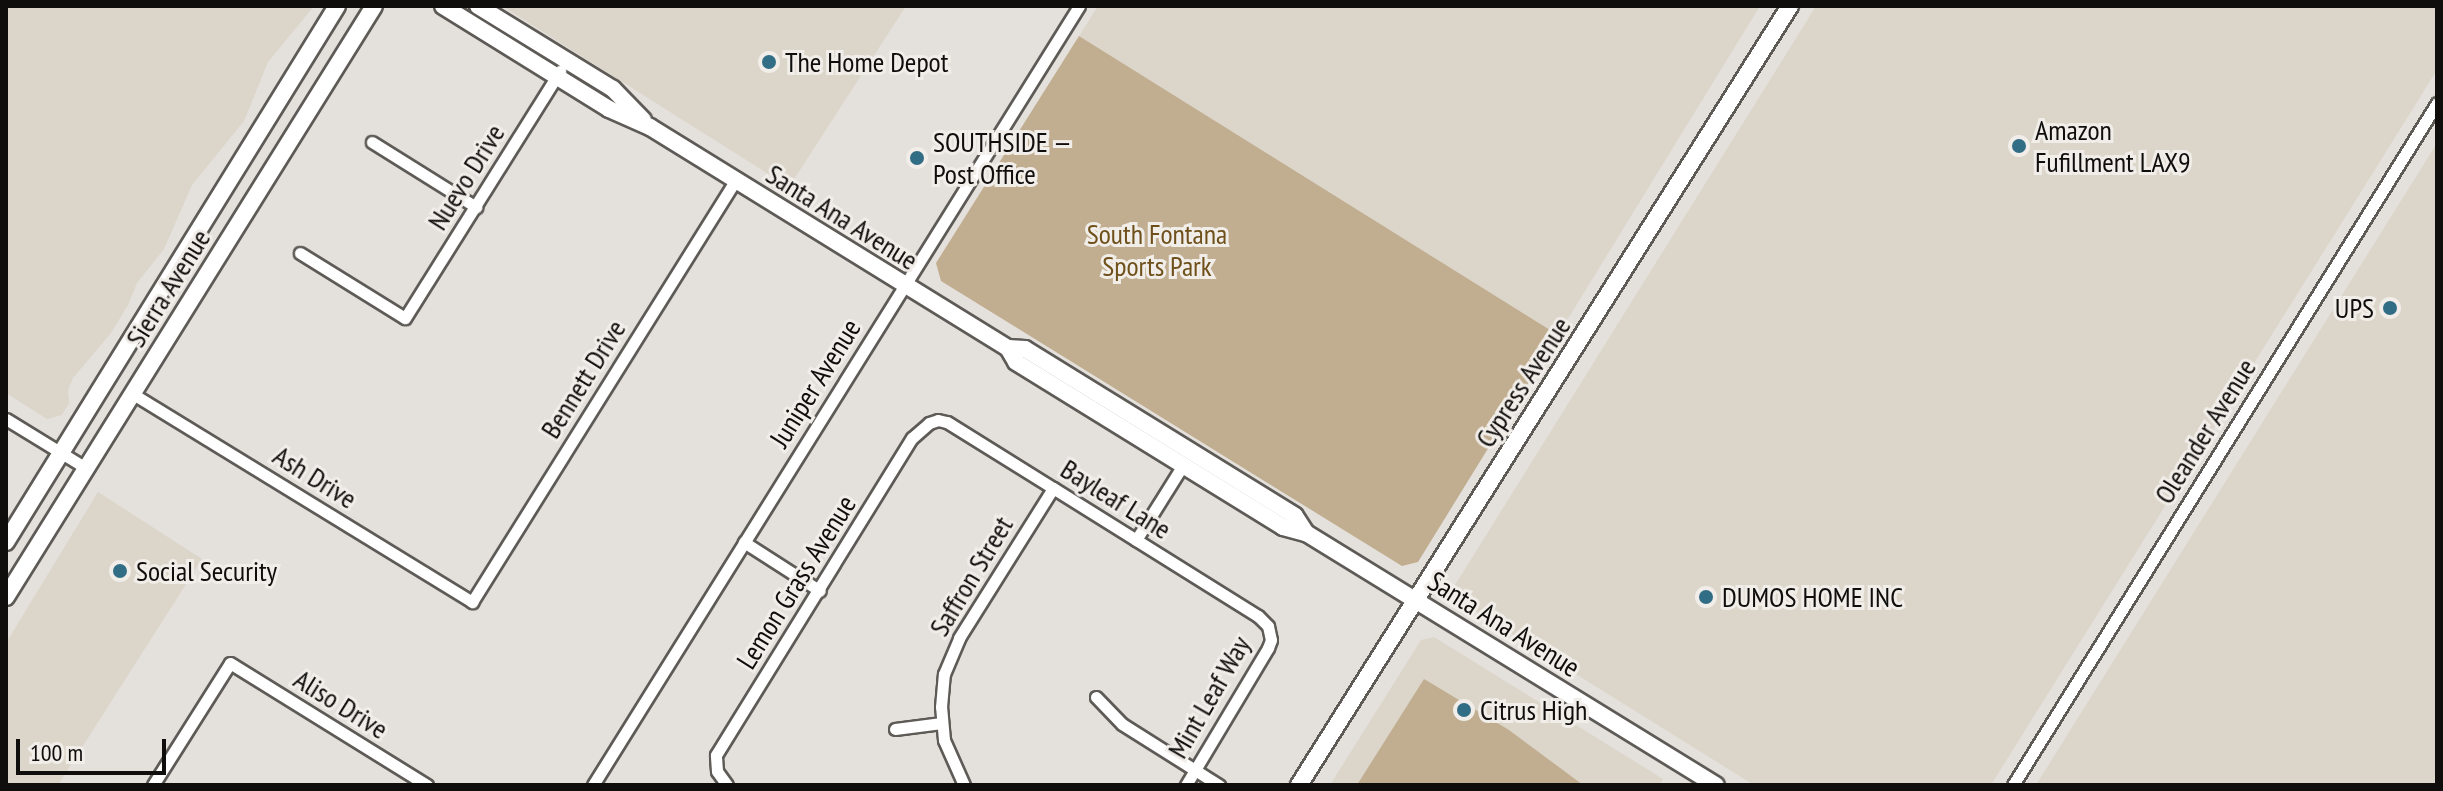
<!DOCTYPE html>
<meta charset="utf-8">
<style>
body{margin:0}
#map{position:relative;width:2443px;height:791px;overflow:hidden;background:#e4e0dc;font-family:"PT Sans Narrow",sans-serif}
div>[style]{position:absolute}
[style*='--x']{left:calc(var(--x)*1px);top:calc(var(--y)*1px);width:calc(var(--w)*1px);rotate:calc(var(--a)*1deg)}
.built>*{inset:0;background:#dcd5ca}
.green>*{inset:0;background:#c1ad8f}
.roads{filter:drop-shadow(2px 0 #5e5b57) drop-shadow(-2px 0 #5e5b57) drop-shadow(0 2px #5e5b57) drop-shadow(0 -2px #5e5b57)}
.street>*{height:11px;margin:-5.5px;padding:0 5.5px;transform-origin:5.5px;border-radius:5.5px;background:#fff}
.secondary>*{height:16px;margin:-8px;padding:0 8px;transform-origin:8px;border-radius:8px;background:#fff}
.primary>*{height:16px;margin:-8px;padding:0 8px;transform-origin:8px;border-radius:8px;background:#fff}
.dots>*{width:22px;height:22px;translate:-50% -50%;box-sizing:border-box;border:4px solid #f1ede9;border-radius:50%}
span{translate:-50% -50%;white-space:nowrap;text-align:center;line-height:1.15;-webkit-text-stroke:6px #f1ede9;paint-order:stroke}
.poi-label{font-size:28px;color:#0f0e0c}
.left{translate:0 -50%;text-align:left}
.right{translate:-100% -50%;text-align:right}
.street-label{font-size:28px;color:#0f0e0c}
.park-label{font-size:28px;color:#6f501b}
.frame{position:absolute;inset:0;border:8px solid #0f0e0c;pointer-events:none}
.scale{position:absolute;left:16px;top:739px;width:150px;height:36px;box-sizing:border-box;border:4px solid #0f0e0c;border-top:0;padding-left:10px;font-size:24px;line-height:28px;white-space:nowrap;color:#0f0e0c;-webkit-text-stroke:6px #f1ede9;paint-order:stroke}
</style>
<div id="map">
<div class="built">
<i style="clip-path:polygon(6px 6px,314px 6px,268px 62px,244px 121px,192px 185px,164px 249px,137px 283px,128px 305px,111px 333px,73px 378px,68px 390px,69px 403px,62px 415px,47px 419px,6px 393px)"></i>
<i style="clip-path:polygon(502px 6px,906px 6px,789px 187px)"></i>
<i style="clip-path:polygon(1098px 6px,1760px 6px,1558px 335px,1079px 36px)"></i>
<i style="clip-path:polygon(1816px 6px,2437px 6px,2437px 70px,1991px 785px,1754px 785px,1460px 602px,1455px 585px)"></i>
<i style="clip-path:polygon(2437px 143px,2437px 785px,2036px 785px)"></i>
<i style="clip-path:polygon(98px 492px,202px 559px,58px 785px,6px 785px,6px 643px)"></i>
<i style="clip-path:polygon(1434px 637px,1663px 779px,1660px 785px,1330px 785px,1421px 640px)"></i>
</div>
<div class="green">
<i style="clip-path:polygon(1079px 36px,1558px 335px,1418px 562px,1402px 566px,941px 281px,936px 263px)"></i>
<i style="clip-path:polygon(1424px 679px,1509px 730px,1583px 785px,1357px 785px)"></i>
</div>
<div class="roads">
<div class="street">
<i style="--x:372;--y:142;--w:123;--a:32"></i>
<i style="--x:300;--y:253;--w:123;--a:31.8"></i>
<i style="--x:405;--y:318;--w:292;--a:-57.9"></i>
<i style="--x:133;--y:394;--w:398;--a:31.5"></i>
<i style="--x:472;--y:602;--w:496;--a:-58"></i>
<i style="--x:6;--y:419;--w:94;--a:31.5"></i>
<i style="--x:1136;--y:540;--w:89;--a:-57.9"></i>
<i style="--x:744;--y:542;--w:90;--a:32.8"></i>
<i style="--x:1096;--y:697;--w:37;--a:46"></i>
<i style="--x:1122;--y:724;--w:115;--a:32.2"></i>
<i style="--x:895;--y:729;--w:47;--a:-7.3"></i>
<i style="--x:153;--y:785;--w:144;--a:-57.7"></i>
<i style="--x:230;--y:663;--w:232;--a:31.8"></i>
<i style="--x:593;--y:785;--w:918;--a:-58.04"></i>
<i style="--x:727;--y:785;--w:17;--a:-126"></i>
<i style="--x:717;--y:771;--w:16;--a:-94"></i>
<i style="--x:716;--y:755;--w:373;--a:-58.3"></i>
<i style="--x:912;--y:438;--w:23;--a:-41"></i>
<i style="--x:929;--y:423;--w:9;--a:-18"></i>
<i style="--x:938;--y:420;--w:9;--a:13"></i>
<i style="--x:947;--y:422;--w:125;--a:31.9"></i>
<i style="--x:1053;--y:488;--w:242;--a:32"></i>
<i style="--x:1258;--y:616;--w:14;--a:45"></i>
<i style="--x:1268;--y:626;--w:14;--a:78"></i>
<i style="--x:1271;--y:640;--w:9;--a:111"></i>
<i style="--x:1268;--y:648;--w:160;--a:120.9"></i>
<i style="--x:964;--y:785;--w:49;--a:-114"></i>
<i style="--x:944;--y:740;--w:33;--a:-95"></i>
<i style="--x:941;--y:707;--w:33;--a:-85"></i>
<i style="--x:944;--y:674;--w:39;--a:-67"></i>
<i style="--x:959;--y:638;--w:177;--a:-57.9"></i>
<i style="--x:2013;--y:785;--w:803;--a:-58.13"></i>
</div>
<div class="secondary">
<i style="--x:443;--y:6;--w:195;--a:31.8"></i>
<i style="--x:609;--y:109;--w:45;--a:23.7"></i>
<i style="--x:650;--y:127;--w:421;--a:31.7"></i>
<i style="--x:1008;--y:348;--w:16;--a:60"></i>
<i style="--x:1016;--y:362;--w:314;--a:31.7"></i>
<i style="--x:1283;--y:527;--w:24;--a:15"></i>
<i style="--x:1306;--y:533;--w:481;--a:31.6"></i>
<i style="--x:478;--y:6;--w:158;--a:31.6"></i>
<i style="--x:613;--y:89;--w:43;--a:45.9"></i>
<i style="--x:1008;--y:348;--w:17;--a:3"></i>
<i style="--x:1025;--y:349;--w:317;--a:31.7"></i>
<i style="--x:1295;--y:516;--w:20;--a:57"></i>
<i style="--x:1299;--y:785;--w:921;--a:-57.78"></i>
</div>
<div class="primary">
<i style="--x:6;--y:542;--w:630;--a:-58.3"></i>
<i style="--x:6;--y:597;--w:696;--a:-58.09"></i>
</div>
</div>
<div class="dots">
<i style="left:769px;top:62px;background:#316d84"></i>
<i style="left:2019px;top:146px;background:#316d84"></i>
<i style="left:917px;top:158px;background:#316d84"></i>
<i style="left:2390px;top:308px;background:#316d84"></i>
<i style="left:120px;top:571px;background:#316d84"></i>
<i style="left:1706px;top:597px;background:#316d84"></i>
<i style="left:1464px;top:710px;background:#316d84"></i>
</div>
<div class="poi-label">
<span class="left" style="left:785px;top:62px">The Home Depot</span>
<span class="left" style="left:2035px;top:146px">Amazon<br>Fufillment LAX9</span>
<span class="left" style="left:933px;top:158px">SOUTHSIDE —<br>Post Office</span>
<span class="right" style="left:2374px;top:308px">UPS</span>
<span class="left" style="left:136px;top:571px">Social Security</span>
<span class="left" style="left:1722px;top:597px">DUMOS HOME INC</span>
<span class="left" style="left:1480px;top:710px">Citrus High</span>
</div>
<div class="street-label">
<span style="left:466px;top:177px;rotate:-58deg">Nuevo Drive</span>
<span style="left:842px;top:217px;rotate:32deg">Santa Ana Avenue</span>
<span style="left:168px;top:288px;rotate:-58deg">Sierra Avenue</span>
<span style="left:583px;top:379px;rotate:-58deg">Bennett Drive</span>
<span style="left:1523px;top:382px;rotate:-57deg">Cypress Avenue</span>
<span style="left:815px;top:383px;rotate:-58deg">Juniper Avenue</span>
<span style="left:2205px;top:431px;rotate:-58deg">Oleander Avenue</span>
<span style="left:315px;top:477px;rotate:32deg">Ash Drive</span>
<span style="left:1116px;top:499px;rotate:32deg">Bayleaf Lane</span>
<span style="left:971px;top:576px;rotate:-59deg">Saffron Street</span>
<span style="left:796px;top:582px;rotate:-58deg">Lemon Grass Avenue</span>
<span style="left:1504px;top:624px;rotate:32deg">Santa Ana Avenue</span>
<span style="left:1209px;top:697px;rotate:-60deg">Mint Leaf Way</span>
<span style="left:341px;top:704px;rotate:32deg">Aliso Drive</span>
</div>
<div class="park-label">
<span style="left:1157px;top:250px">South Fontana<br>Sports Park</span>
</div>
<div class="frame"></div>
<div class="scale">100 m</div>
</div>
